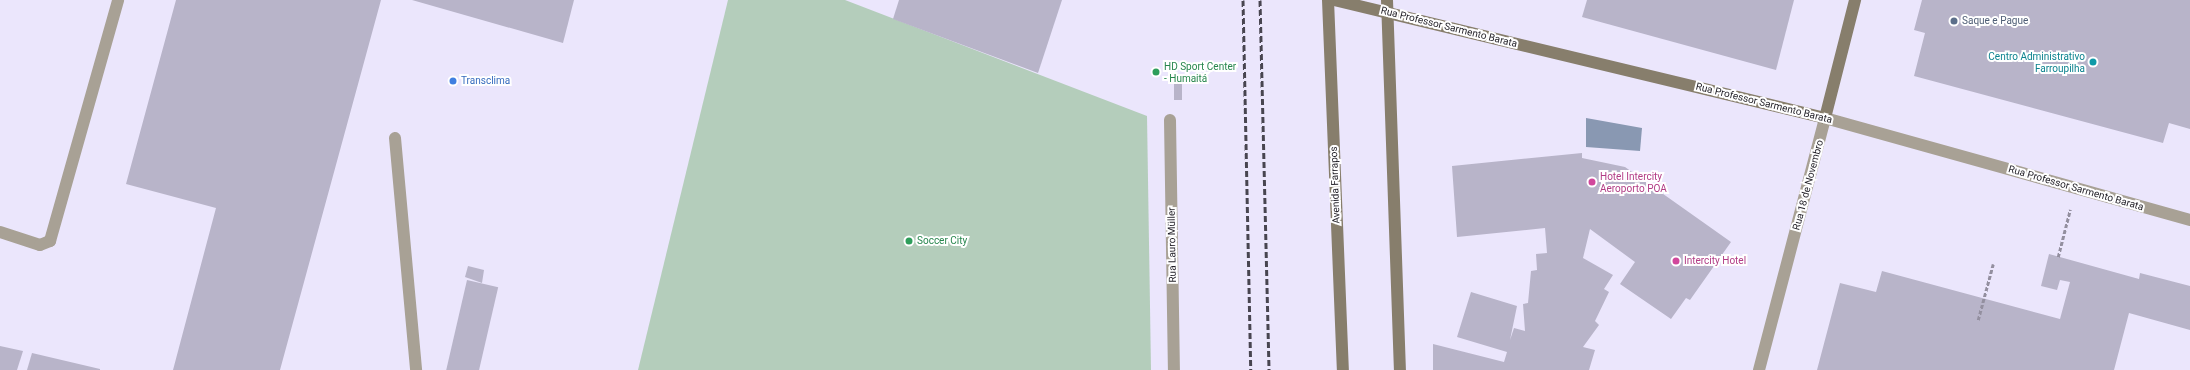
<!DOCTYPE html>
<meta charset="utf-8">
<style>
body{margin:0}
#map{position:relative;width:2190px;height:370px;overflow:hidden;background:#ebe6fc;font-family:Roboto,sans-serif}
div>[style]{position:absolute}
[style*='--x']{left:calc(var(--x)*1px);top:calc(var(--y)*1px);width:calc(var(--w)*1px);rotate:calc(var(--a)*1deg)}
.green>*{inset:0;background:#b4cdbb}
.water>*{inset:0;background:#8998b2}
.building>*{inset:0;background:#b8b4c9;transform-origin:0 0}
.path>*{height:2.5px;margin-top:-1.25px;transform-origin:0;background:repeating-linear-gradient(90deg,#938f9f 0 4px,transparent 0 6px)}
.lane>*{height:12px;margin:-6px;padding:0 6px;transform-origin:6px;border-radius:6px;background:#a8a195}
.street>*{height:12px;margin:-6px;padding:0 6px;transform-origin:6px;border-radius:6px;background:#a8a195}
.secondary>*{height:12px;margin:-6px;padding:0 6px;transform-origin:6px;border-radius:6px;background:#877e6c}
.rail>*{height:3px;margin-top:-1.5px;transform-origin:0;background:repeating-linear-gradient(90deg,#484550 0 6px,transparent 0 9px)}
.dots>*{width:11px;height:11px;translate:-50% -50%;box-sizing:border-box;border:2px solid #fff;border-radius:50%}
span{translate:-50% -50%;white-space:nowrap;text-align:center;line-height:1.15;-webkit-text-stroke:4px #fff;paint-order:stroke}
.service-label{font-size:10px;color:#4e5e75}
.left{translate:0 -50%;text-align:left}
.street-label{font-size:10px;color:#201e26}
.culture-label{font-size:10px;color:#0d838f}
.right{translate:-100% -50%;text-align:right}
.leisure-label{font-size:10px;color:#27864d}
.shop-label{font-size:10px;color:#366cbe}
.hotel-label{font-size:10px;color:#b23c85}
</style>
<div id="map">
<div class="green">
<i style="clip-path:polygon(728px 0,845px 0,1147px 116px,1151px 370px,638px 370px)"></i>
</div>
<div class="water">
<i style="clip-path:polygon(1586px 118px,1642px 128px,1640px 151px,1586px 147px)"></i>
</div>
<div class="building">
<i style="clip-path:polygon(176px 0,381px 0,280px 370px,173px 370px,216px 208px,126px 184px)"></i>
<i style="clip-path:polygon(412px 0,574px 0,563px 43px)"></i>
<i style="clip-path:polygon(899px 0,1062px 0,1038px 73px,893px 19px)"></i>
<i style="clip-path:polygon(1587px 0,1794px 0,1776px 70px,1582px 17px)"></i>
<i style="clip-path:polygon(1922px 0,2190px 0,2190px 129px,2169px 123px,2163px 143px,1914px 76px,1925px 33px,1914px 30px)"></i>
<i style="left:1174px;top:80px;width:8px;height:20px"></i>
<i style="clip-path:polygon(1582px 153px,1582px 158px,1625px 167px,1731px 242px,1690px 300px,1686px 298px,1671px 319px,1620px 284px,1635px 262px,1590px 229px,1583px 258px,1613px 275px,1604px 289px,1609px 292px,1595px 321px,1599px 325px,1583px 347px,1595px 350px,1589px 370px,1433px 370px,1433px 344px,1504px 362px,1507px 352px,1457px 337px,1471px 292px,1517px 306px,1510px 340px,1514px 328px,1525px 331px,1523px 304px,1528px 303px,1531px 271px,1537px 270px,1536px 254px,1547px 253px,1545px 228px,1457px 237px,1452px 166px)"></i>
<i style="clip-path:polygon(2049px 254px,2139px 279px,2140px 273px,2190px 286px,2190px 330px,2129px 313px,2114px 370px,1817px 370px,1840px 283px,1876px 292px,1882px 271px,2060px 319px,2070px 282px,2060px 280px,2057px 290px,2041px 286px)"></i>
<i style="clip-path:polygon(468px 266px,484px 270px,482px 283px,465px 277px)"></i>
<i style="left:467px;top:280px;width:32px;height:93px;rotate:13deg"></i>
<i style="clip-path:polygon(0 346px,23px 351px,17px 370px,0 370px)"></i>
<i style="clip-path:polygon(32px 353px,100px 369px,100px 370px,27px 370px)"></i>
</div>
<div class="path">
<i style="--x:2058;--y:257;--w:49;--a:-75.7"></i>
<i style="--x:1978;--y:320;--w:58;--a:-75"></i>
</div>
<div class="lane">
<i style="--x:395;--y:138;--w:233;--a:84.8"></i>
<i style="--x:0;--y:232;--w:42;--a:18"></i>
<i style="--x:40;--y:245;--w:11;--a:-22"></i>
<i style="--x:50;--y:241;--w:250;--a:-74.2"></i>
</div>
<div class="street">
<i style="--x:1170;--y:120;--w:250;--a:89.1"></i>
<i style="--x:1759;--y:370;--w:260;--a:-75.3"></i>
<i style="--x:1825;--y:118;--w:379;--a:15.6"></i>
</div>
<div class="secondary">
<i style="--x:1328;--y:0;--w:370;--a:87.7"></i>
<i style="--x:1334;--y:0;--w:505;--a:13.51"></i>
<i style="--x:1825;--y:118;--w:122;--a:-75.7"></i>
<i style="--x:1387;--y:0;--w:370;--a:88"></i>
</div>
<div class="rail">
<i style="--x:1243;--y:0;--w:370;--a:88.8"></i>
<i style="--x:1260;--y:0;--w:370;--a:88.6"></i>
</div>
<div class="dots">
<i style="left:1954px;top:21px;background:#5c6f8a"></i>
<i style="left:2093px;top:62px;background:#0f9aa8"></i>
<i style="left:1156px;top:72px;background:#2e9e5b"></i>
<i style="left:453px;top:81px;background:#3f7fe0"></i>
<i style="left:1592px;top:182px;background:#d1479c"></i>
<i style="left:909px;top:241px;background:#2e9e5b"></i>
<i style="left:1676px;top:261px;background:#d1479c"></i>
</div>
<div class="service-label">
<span class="left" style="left:1962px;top:21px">Saque e Pague</span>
</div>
<div class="street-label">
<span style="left:1449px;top:27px;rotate:14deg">Rua Professor Sarmento Barata</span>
<span style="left:1764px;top:103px;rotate:14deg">Rua Professor Sarmento Barata</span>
<span style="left:1335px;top:185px;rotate:-92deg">Avenida Farrapos</span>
<span style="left:1808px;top:185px;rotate:-75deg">Rua 18 de Novembro</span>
<span style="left:2076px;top:188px;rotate:16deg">Rua Professor Sarmento Barata</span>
<span style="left:1172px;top:245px;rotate:-91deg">Rua Lauro Müller</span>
</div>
<div class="culture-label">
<span class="right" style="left:2085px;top:62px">Centro Administrativo<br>Farroupilha</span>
</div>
<div class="leisure-label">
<span class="left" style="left:1164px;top:72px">HD Sport Center<br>- Humaitá</span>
<span class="left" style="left:917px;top:241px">Soccer City</span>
</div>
<div class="shop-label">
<span class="left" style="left:461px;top:81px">Transclima</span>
</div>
<div class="hotel-label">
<span class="left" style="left:1600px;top:182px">Hotel Intercity<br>Aeroporto POA</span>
<span class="left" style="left:1684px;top:261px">Intercity Hotel</span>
</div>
</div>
